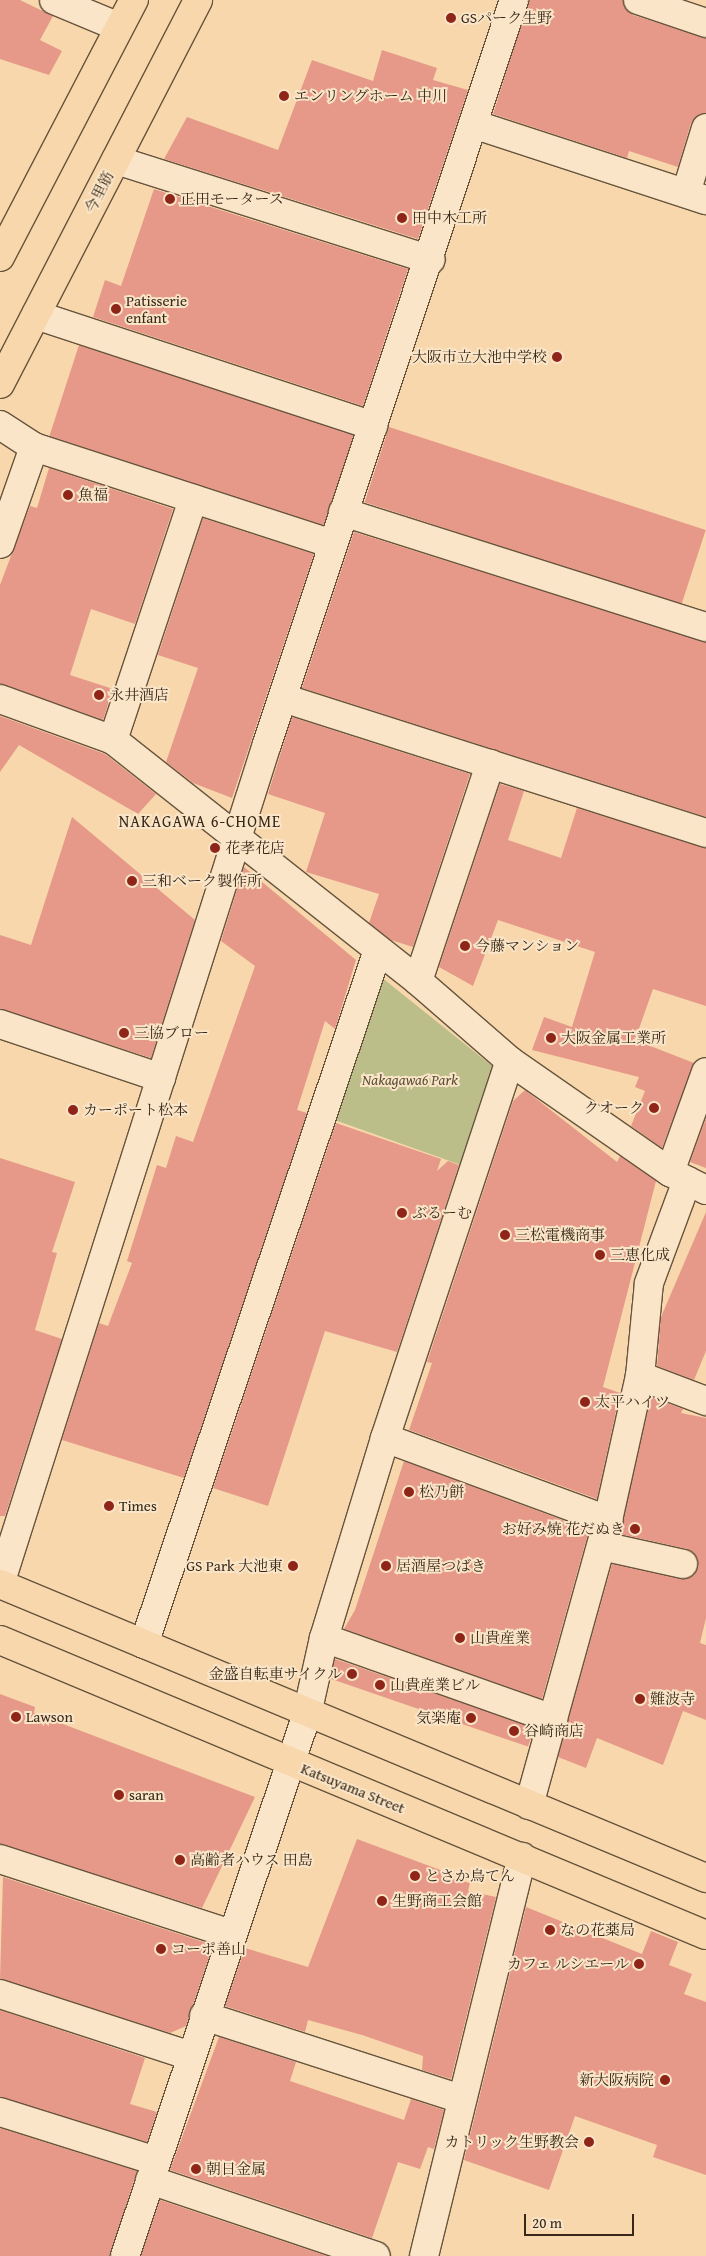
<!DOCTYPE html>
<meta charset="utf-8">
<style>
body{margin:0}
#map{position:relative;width:706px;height:2256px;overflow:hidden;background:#f7d7ab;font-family:"Gentium Book Plus","Noto Serif JP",serif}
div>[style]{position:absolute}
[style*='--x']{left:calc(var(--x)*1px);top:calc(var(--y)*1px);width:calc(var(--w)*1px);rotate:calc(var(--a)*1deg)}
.green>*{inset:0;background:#bcbe89}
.building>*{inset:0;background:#e69989;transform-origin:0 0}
.roads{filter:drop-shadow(1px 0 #67543d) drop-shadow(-1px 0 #67543d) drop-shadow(0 1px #67543d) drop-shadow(0 -1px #67543d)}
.minor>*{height:28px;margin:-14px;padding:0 14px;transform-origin:14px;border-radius:14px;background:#fae5c8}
.primary>*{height:28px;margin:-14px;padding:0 14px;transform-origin:14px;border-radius:14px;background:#f7d7ab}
.dots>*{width:14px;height:14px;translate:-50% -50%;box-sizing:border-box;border:2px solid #fae5c8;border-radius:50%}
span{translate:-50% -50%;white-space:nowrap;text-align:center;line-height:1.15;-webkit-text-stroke:4px #fae5c8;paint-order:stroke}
.poi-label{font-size:15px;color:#372818}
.left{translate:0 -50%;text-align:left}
.right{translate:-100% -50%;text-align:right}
.street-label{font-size:15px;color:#372818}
.park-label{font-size:15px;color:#584e34;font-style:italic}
.neighbourhood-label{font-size:16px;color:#372818;letter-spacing:1px}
.scale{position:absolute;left:524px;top:2214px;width:110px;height:22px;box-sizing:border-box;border:2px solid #372818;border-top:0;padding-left:6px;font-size:15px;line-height:18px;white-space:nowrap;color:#372818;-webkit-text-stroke:4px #fae5c8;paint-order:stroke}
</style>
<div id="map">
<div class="green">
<i style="clip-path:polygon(381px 977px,496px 1069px,461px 1165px,329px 1118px)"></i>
</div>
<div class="building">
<i style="clip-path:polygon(0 0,20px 0,53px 16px,40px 40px,62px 51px,49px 75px,0 59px)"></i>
<i style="clip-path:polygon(529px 0,623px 0,633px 15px,706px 38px,706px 113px,691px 123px,678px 167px,629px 151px,627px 158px,493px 114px)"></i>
<i style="clip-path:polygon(382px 50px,437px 68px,433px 80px,468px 90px,418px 239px,164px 159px,187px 117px,278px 150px,312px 60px,373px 81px)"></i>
<i style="clip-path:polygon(154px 189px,408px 269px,363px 406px,93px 317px,105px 280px,121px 286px)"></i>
<i style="left:79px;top:345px;width:289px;height:96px;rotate:18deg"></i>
<i style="left:389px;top:427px;width:333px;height:79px;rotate:18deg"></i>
<i style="clip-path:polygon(49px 468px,173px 509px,135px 624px,91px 609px,70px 675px,113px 689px,103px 720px,0 684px,0 585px,30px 506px,37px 508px)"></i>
<i style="clip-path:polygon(203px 518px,314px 554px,232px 798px,193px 783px,166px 762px,198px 668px,158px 655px)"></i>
<i style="clip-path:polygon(354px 532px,706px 642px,706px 817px,302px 688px)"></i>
<i style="clip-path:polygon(0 716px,105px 754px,156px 794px,138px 814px,19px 745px,0 772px)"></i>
<i style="clip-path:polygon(292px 717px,470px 774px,413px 947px,391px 940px,369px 923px,379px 894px,306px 872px,325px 813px,268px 794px)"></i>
<i style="clip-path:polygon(500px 784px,524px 791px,508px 840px,561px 858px,577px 808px,706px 848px,706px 1006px,653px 989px,635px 1040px,694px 1063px,662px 1148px,631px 1126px,645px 1091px,635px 1087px,639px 1077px,532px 1050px,544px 1017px,572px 1027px,595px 952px,498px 920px,473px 986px,439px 967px)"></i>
<i style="clip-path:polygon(72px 817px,195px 920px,151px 1058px,0 1009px,0 935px,31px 945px)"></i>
<i style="clip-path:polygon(244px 867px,356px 960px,335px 1029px,325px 1021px,297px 1110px,307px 1113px,184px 1478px,62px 1440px,99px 1323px,108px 1326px,132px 1263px,127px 1261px,157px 1165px,166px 1168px,176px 1136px,193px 1142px,255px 966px,221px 941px)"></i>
<i style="clip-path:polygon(525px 1090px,617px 1162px,620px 1156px,656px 1181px,603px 1387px,620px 1393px,597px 1499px,409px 1430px,432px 1363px,427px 1362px,513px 1101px)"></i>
<i style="clip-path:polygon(706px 1118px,706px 1168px,690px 1162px)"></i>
<i style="clip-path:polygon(336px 1123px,441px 1159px,437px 1171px,448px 1161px,459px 1165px,397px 1352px,325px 1331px,268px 1506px,213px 1488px)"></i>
<i style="clip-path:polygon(0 1158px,75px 1182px,52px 1252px,57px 1253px,35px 1330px,62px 1339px,5px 1516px,0 1516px)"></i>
<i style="clip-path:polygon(706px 1212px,706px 1351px,694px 1380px,657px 1366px,661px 1317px)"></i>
<i style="clip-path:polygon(651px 1397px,683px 1409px,681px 1413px,706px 1418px,706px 1618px,700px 1643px,706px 1645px,706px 1720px,683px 1711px,663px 1765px,597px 1738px,586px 1768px,558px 1757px,612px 1564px,680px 1579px,694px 1575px,698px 1567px,698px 1559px,687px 1549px,620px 1534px)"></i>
<i style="clip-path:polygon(404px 1461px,589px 1530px,542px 1699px,344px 1629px,355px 1610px)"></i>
<i style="left:335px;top:1659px;width:211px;height:20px;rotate:19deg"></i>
<i style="clip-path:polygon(0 1694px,35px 1707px,34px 1713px,255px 1797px,202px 1908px,0 1844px)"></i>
<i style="clip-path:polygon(357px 1839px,443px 1871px,441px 1876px,470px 1883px,468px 1891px,496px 1897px,451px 2079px,422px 2070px,423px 2056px,362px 2035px,308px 2020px,305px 2032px,225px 2006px,245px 1948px,308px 1967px)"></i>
<i style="clip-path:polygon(3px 1877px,213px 1945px,186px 2026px,170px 2033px,0 1979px)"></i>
<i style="clip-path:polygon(526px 1907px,642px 1954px,651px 1931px,678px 1942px,669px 1965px,692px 1974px,684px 1994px,706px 2002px,706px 2175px,653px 2157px,657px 2145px,575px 2116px,549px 2190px,464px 2160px)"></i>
<i style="clip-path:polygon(0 2010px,145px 2058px,130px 2104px,157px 2112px,147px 2142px,0 2097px)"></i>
<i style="clip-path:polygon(219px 2037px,296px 2062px,290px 2081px,404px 2120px,411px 2099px,444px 2110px,434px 2149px,428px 2147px,420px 2169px,398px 2162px,372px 2238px,170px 2170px)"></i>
<i style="clip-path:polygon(0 2128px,137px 2171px,110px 2256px,0 2256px)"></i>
<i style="clip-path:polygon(160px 2200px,327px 2256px,141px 2256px)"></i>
</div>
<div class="roads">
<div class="minor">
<i style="--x:54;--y:0;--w:70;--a:22.6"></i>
<i style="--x:638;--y:0;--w:72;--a:18.7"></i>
<i style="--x:473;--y:124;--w:245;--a:18.1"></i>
<i style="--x:116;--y:160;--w:330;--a:17.6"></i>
<i style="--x:686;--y:193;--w:68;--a:-72.9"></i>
<i style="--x:36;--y:315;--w:355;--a:18.2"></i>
<i style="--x:0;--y:425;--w:40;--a:32.9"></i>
<i style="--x:34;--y:447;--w:314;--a:18"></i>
<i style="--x:343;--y:512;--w:381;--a:17.6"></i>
<i style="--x:0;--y:544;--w:103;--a:-70.7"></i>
<i style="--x:283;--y:698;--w:444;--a:17.7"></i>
<i style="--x:0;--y:699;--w:120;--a:19.9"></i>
<i style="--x:113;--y:740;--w:389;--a:38.3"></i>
<i style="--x:418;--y:981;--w:122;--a:41"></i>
<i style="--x:510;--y:1061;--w:195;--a:34.8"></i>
<i style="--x:670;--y:1172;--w:40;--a:26.6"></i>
<i style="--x:113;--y:740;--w:254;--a:-71.6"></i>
<i style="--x:418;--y:981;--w:229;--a:-71.6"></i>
<i style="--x:0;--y:1024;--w:170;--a:18.5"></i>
<i style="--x:670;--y:1172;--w:106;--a:-70.2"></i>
<i style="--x:640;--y:1376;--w:71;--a:20.7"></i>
<i style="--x:385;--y:1438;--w:238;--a:20.2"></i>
<i style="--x:602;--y:1546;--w:83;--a:12.5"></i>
<i style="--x:0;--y:1584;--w:881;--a:-72.37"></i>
<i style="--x:267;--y:744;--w:784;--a:-71.63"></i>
<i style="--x:324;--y:1638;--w:243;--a:19.5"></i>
<i style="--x:144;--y:1644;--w:732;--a:-71.37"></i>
<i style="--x:529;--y:1805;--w:296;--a:-74.5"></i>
<i style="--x:608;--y:1520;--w:148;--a:-77.5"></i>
<i style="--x:640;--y:1376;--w:93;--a:-84.5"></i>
<i style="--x:649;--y:1283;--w:109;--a:-69.6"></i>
<i style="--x:0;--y:1859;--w:243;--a:18"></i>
<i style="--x:0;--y:1994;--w:201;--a:18"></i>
<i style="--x:204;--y:2016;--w:270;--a:17.9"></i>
<i style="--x:0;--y:2112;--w:164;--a:17.4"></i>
<i style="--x:150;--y:2180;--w:238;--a:18.6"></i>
<i style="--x:125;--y:2256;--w:572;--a:-71.44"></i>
<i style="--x:307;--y:1714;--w:78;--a:-77.4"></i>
<i style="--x:324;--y:1638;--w:209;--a:-73"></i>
<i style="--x:385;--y:1438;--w:397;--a:-71.7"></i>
<i style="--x:424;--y:2256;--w:411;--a:-76.2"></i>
</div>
<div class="primary">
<i style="--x:0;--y:257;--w:290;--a:-62.5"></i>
<i style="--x:0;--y:384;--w:432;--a:-62.7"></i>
<i style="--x:0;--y:1584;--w:765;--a:22.61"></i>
<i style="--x:0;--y:1640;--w:765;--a:22.68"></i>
</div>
</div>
<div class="dots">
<i style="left:451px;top:18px;background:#8f2418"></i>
<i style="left:284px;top:96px;background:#8f2418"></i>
<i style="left:170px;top:199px;background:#8f2418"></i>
<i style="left:402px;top:218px;background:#8f2418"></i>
<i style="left:116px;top:309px;background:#8f2418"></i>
<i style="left:557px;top:357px;background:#8f2418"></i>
<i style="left:68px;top:495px;background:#8f2418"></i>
<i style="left:99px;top:695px;background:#8f2418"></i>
<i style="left:215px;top:848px;background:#8f2418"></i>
<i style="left:132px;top:881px;background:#8f2418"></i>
<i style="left:465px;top:946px;background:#8f2418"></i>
<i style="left:124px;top:1033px;background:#8f2418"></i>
<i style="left:551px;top:1038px;background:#8f2418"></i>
<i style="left:654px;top:1108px;background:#8f2418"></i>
<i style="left:73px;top:1110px;background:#8f2418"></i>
<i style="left:402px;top:1213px;background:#8f2418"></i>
<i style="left:505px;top:1235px;background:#8f2418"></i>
<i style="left:600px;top:1255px;background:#8f2418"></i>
<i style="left:585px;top:1402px;background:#8f2418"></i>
<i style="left:409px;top:1492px;background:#8f2418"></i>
<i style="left:109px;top:1506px;background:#8f2418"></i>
<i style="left:635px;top:1529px;background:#8f2418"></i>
<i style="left:293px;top:1566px;background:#8f2418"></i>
<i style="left:386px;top:1566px;background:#8f2418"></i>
<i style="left:460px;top:1638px;background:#8f2418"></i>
<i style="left:352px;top:1674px;background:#8f2418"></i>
<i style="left:380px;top:1685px;background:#8f2418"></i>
<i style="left:640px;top:1699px;background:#8f2418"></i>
<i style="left:16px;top:1717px;background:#8f2418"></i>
<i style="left:471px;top:1718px;background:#8f2418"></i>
<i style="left:514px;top:1731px;background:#8f2418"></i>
<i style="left:119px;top:1795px;background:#8f2418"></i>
<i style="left:180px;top:1860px;background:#8f2418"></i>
<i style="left:415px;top:1876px;background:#8f2418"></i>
<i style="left:382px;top:1901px;background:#8f2418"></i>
<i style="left:550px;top:1930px;background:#8f2418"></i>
<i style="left:161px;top:1949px;background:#8f2418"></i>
<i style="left:639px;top:1964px;background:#8f2418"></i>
<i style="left:665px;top:2080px;background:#8f2418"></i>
<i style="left:589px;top:2142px;background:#8f2418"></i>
<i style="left:196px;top:2169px;background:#8f2418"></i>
</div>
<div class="poi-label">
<span class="left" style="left:461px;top:18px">GSパーク生野</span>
<span class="left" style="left:294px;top:96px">エンリングホーム 中川</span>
<span class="left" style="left:180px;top:199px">正田モータース</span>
<span class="left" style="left:412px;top:218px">田中木工所</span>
<span class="left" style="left:126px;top:309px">Patisserie<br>enfant</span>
<span class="right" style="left:547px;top:357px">大阪市立大池中学校</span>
<span class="left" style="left:78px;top:495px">魚福</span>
<span class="left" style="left:109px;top:695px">永井酒店</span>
<span class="left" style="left:225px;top:848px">花孝花店</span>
<span class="left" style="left:142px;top:881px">三和ベーク製作所</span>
<span class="left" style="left:475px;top:946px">今藤マンション</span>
<span class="left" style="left:134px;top:1033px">三協ブロー</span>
<span class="left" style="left:561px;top:1038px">大阪金属工業所</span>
<span class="right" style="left:644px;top:1108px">クオーク</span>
<span class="left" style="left:83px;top:1110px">カーポート松本</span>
<span class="left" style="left:412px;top:1213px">ぶるーむ</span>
<span class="left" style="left:515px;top:1235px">三松電機商事</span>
<span class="left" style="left:610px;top:1255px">三恵化成</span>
<span class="left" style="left:595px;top:1402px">太平ハイツ</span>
<span class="left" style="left:419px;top:1492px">松乃餅</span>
<span class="left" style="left:119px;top:1506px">Times</span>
<span class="right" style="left:625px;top:1529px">お好み焼 花だぬき</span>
<span class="right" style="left:283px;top:1566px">GS Park 大池東</span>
<span class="left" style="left:396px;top:1566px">居酒屋つばき</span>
<span class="left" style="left:470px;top:1638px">山貴産業</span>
<span class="right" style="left:342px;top:1674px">金盛自転車サイクル</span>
<span class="left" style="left:390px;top:1685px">山貴産業ビル</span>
<span class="left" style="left:650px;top:1699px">難波寺</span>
<span class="left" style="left:26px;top:1717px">Lawson</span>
<span class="right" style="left:461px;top:1718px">気楽庵</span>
<span class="left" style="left:524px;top:1731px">谷崎商店</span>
<span class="left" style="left:129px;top:1795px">saran</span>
<span class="left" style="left:190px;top:1860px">高齢者ハウス 田島</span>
<span class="left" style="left:425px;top:1876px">とさか鳥てん</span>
<span class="left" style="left:392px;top:1901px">生野商工会館</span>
<span class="left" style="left:560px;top:1930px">なの花薬局</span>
<span class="left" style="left:171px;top:1949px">コーポ善山</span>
<span class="right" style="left:629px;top:1964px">カフェ ルシエール</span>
<span class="right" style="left:654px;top:2080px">新大阪病院</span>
<span class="right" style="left:579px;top:2142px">カトリック生野教会</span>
<span class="left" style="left:206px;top:2169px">朝日金属</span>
</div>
<div class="street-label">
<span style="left:99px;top:192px;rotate:-63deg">今里筋</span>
<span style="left:353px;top:1788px;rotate:22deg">Katsuyama Street</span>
</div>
<div class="park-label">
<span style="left:410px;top:1080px">Nakagawa6 Park</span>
</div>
<div class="neighbourhood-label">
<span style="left:200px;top:821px">NAKAGAWA 6-CHOME</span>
</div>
<div class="scale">20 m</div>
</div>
